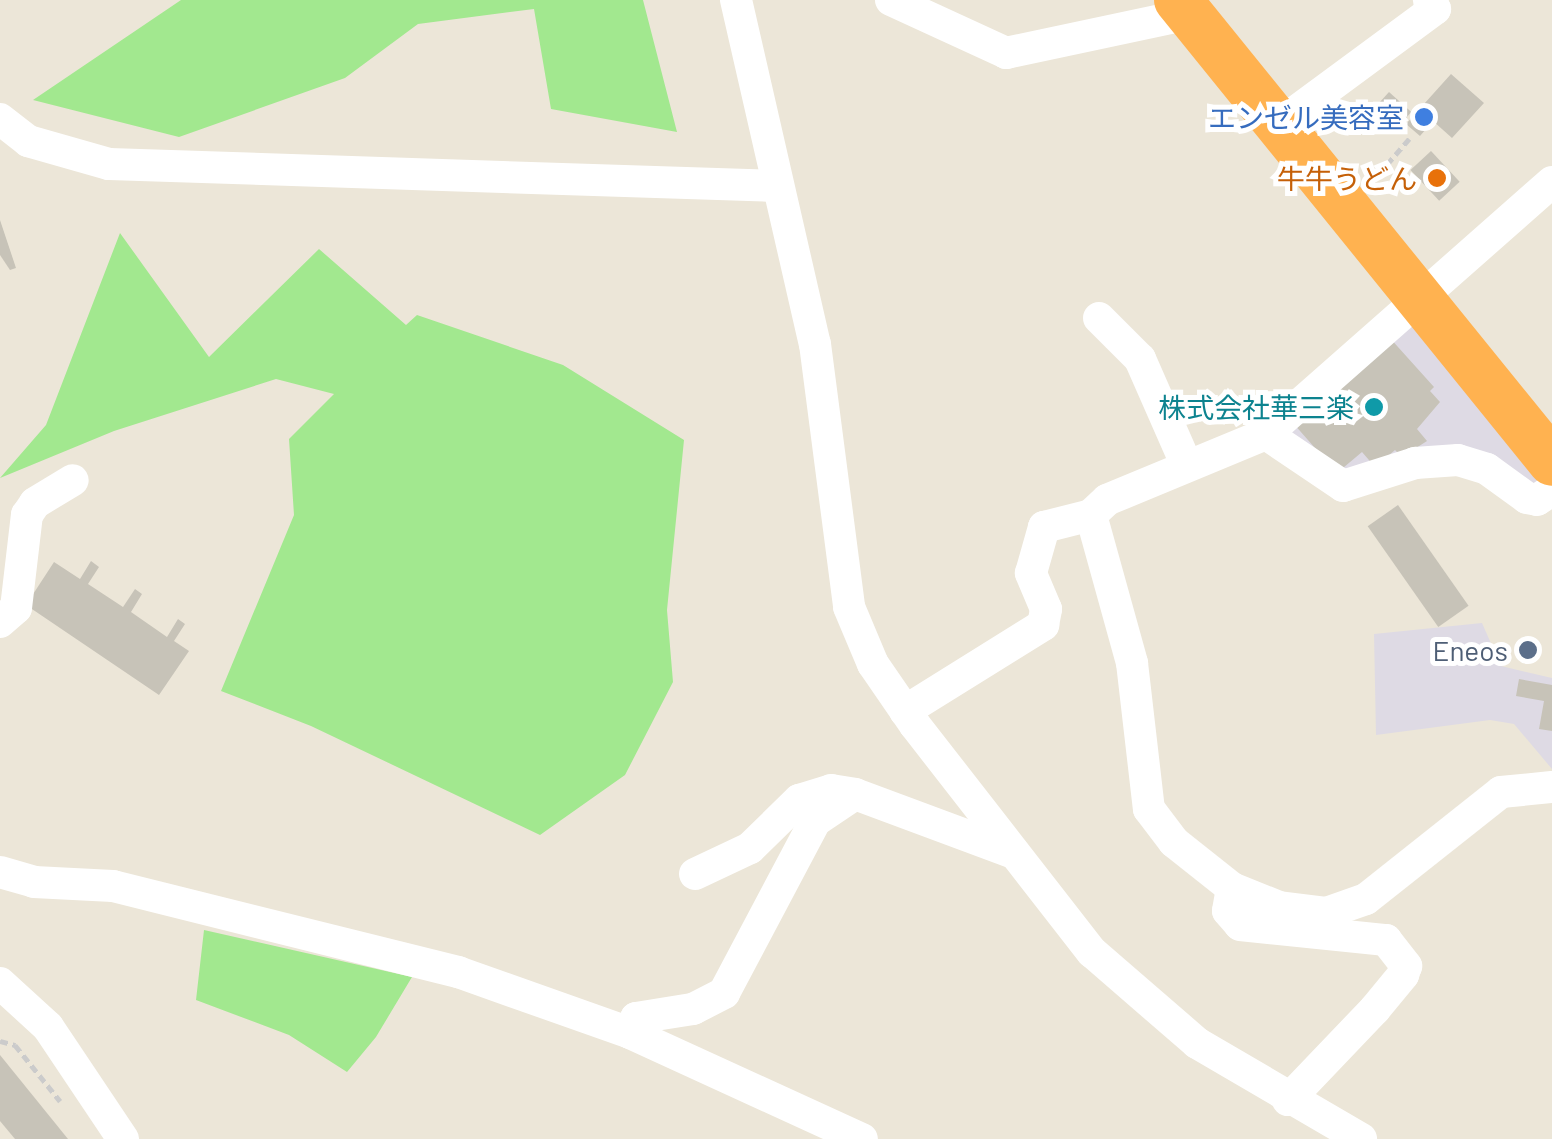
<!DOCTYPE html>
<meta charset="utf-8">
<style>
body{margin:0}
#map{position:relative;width:1552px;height:1139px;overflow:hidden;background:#ece6d8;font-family:Barlow,"Noto Sans JP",sans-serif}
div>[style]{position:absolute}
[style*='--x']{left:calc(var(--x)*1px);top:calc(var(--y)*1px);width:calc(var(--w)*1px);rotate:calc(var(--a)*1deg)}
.industrial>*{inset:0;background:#dedae4}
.green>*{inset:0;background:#a2e88f}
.building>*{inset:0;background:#c7c3b8;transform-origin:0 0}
.path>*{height:5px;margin-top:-2.5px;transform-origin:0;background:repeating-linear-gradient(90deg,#cbcbcb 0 8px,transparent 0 13px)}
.minor>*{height:32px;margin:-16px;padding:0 16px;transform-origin:16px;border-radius:16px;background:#fff}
.highway>*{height:48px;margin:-24px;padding:0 24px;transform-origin:24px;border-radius:24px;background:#ffb250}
.dots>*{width:28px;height:28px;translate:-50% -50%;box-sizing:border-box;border:5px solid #fff;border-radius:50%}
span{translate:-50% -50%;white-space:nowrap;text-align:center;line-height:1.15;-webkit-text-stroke:10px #fff;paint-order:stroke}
.shop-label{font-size:28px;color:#366cbe}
.right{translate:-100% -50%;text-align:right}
.food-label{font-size:28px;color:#c56008}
.culture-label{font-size:28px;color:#0d838f}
.service-label{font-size:28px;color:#4e5e75}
</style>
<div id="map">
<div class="industrial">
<i style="clip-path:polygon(1409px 320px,1540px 484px,1534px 489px,1488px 457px,1344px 481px,1278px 433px)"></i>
<i style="clip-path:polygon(1482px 623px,1501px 666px,1552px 678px,1552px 769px,1514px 724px,1490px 720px,1376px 735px,1374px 634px)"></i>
</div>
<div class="green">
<i style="clip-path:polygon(181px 0,643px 0,677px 132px,551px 109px,534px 9px,418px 24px,345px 78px,179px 137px,33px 100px)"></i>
<i style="clip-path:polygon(120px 233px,209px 357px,319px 249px,406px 325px,417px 315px,563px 365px,684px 440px,667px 610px,673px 682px,625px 775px,540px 835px,311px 726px,221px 691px,294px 515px,289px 439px,334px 394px,276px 379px,114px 431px,0 478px,46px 425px)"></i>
<i style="clip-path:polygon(204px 930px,412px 977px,376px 1037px,347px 1072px,289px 1035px,196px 1000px)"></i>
</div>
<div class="building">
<i style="clip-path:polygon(1451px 74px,1484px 103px,1452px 138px,1433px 121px,1420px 136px,1406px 124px)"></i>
<i style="left:1389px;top:92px;width:30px;height:26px;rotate:42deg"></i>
<i style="left:1431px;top:151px;width:42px;height:28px;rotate:47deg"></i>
<i style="clip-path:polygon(0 220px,16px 268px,10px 270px,0 255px)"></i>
<i style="clip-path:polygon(1389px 337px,1434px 387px,1430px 391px,1440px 402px,1417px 429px,1427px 441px,1402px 457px,1395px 450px,1375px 467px,1362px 452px,1337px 473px,1293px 423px)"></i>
<i style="left:1398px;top:505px;width:123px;height:37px;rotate:55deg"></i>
<i style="clip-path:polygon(91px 561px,99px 567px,88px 584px,123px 607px,135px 589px,142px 594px,131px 612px,167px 637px,178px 619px,185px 624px,174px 641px,189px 651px,159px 695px,26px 605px,54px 562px,80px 579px)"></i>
<i style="clip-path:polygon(1519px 679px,1552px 685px,1552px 731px,1539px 729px,1544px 701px,1516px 696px)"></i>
<i style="clip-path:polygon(0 1055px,68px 1139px,15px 1139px,0 1121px)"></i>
</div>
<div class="path">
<i style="--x:1370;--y:184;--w:60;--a:-49.1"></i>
<i style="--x:0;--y:1041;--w:16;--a:15"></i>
<i style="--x:15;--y:1045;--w:72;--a:51.2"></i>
</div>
<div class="minor">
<i style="--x:736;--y:0;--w:353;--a:77.1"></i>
<i style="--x:815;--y:344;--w:265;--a:82.6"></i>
<i style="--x:849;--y:607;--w:62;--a:67.2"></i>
<i style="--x:873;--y:664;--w:74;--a:55.5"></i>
<i style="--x:915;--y:725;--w:288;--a:52.1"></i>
<i style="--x:1092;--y:952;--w:139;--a:40.9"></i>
<i style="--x:1197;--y:1043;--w:190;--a:30.3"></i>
<i style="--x:891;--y:0;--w:127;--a:24.7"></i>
<i style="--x:1006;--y:53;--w:187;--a:-12"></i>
<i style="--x:0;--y:119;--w:36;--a:38"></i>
<i style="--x:28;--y:141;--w:84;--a:15.9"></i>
<i style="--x:109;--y:164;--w:666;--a:1.89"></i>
<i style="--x:1279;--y:124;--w:194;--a:-36.4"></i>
<i style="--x:1435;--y:9;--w:11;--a:-124"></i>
<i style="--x:1552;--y:182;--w:381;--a:138.6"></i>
<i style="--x:1266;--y:434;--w:172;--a:157.5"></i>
<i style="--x:1107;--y:500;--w:22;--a:137"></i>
<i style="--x:1091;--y:515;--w:154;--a:74.5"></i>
<i style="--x:1132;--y:663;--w:147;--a:83.4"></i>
<i style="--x:1149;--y:809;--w:41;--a:52.9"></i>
<i style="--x:1174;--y:842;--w:74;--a:38.4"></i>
<i style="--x:1232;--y:888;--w:51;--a:22"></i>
<i style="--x:1279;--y:907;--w:47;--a:7.3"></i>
<i style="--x:1326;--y:913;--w:42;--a:-19.3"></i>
<i style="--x:1366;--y:899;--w:172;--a:-38.4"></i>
<i style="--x:1501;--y:792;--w:51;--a:-5.6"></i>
<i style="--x:1099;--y:318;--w:58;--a:45"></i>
<i style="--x:1140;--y:359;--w:117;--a:66.3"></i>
<i style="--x:1266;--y:434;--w:93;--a:34"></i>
<i style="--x:1343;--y:486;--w:76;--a:-17.7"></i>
<i style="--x:1415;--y:463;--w:43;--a:-4"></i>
<i style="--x:1458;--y:460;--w:30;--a:17"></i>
<i style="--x:1487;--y:469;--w:49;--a:35.9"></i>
<i style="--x:1527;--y:498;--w:10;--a:11"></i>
<i style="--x:1537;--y:500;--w:18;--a:-34"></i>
<i style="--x:0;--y:622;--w:21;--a:-41"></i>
<i style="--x:16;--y:608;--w:94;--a:-83.3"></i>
<i style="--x:27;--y:515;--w:14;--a:-56"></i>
<i style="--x:35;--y:503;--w:44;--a:-31.2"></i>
<i style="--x:905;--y:711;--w:163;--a:-31.9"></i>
<i style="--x:1043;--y:625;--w:16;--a:-79"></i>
<i style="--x:1046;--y:609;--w:39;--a:-113"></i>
<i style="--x:1031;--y:573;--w:48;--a:-74.2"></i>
<i style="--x:1044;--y:527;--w:49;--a:-14.3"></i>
<i style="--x:0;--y:872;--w:35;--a:16"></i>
<i style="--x:34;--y:882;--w:79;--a:2.9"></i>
<i style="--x:113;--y:886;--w:356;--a:14"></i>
<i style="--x:458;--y:972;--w:182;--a:19.5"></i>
<i style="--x:630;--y:1033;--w:255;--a:24.6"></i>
<i style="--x:695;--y:874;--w:61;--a:-25.3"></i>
<i style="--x:750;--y:848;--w:69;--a:-44.4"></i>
<i style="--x:799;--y:800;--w:34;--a:-17"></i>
<i style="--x:831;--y:790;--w:24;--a:9"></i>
<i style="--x:1232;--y:888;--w:23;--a:100"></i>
<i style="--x:1228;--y:911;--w:18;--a:49"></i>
<i style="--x:1240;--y:925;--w:147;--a:5.9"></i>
<i style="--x:1386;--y:940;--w:33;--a:52"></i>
<i style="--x:1406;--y:966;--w:9;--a:108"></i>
<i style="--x:1403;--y:975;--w:44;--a:129.5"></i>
<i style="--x:1375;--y:1009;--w:126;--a:133.7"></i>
<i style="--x:0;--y:983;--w:65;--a:42.5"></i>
<i style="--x:48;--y:1027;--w:135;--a:56.2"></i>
<i style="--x:630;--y:1033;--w:16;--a:-68"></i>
<i style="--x:636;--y:1018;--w:58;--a:-9"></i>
<i style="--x:693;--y:1009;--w:35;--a:-27"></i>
<i style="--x:724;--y:993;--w:195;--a:-62.1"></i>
<i style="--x:815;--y:821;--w:48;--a:-34"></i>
<i style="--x:855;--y:794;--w:170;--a:20.4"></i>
</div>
<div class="highway">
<i style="--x:1178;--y:0;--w:594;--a:51.01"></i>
</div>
<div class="dots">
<i style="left:1424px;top:117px;background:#3f7fe0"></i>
<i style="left:1437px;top:178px;background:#e8710a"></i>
<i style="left:1374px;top:407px;background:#0f9aa8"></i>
<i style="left:1528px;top:650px;background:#5c6f8a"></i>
</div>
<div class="shop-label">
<span class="right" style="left:1404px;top:117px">エンゼル美容室</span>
</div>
<div class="food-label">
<span class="right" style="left:1417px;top:178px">牛牛うどん</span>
</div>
<div class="culture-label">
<span class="right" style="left:1354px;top:407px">株式会社華三楽</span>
</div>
<div class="service-label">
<span class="right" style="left:1508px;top:650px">Eneos</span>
</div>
</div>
